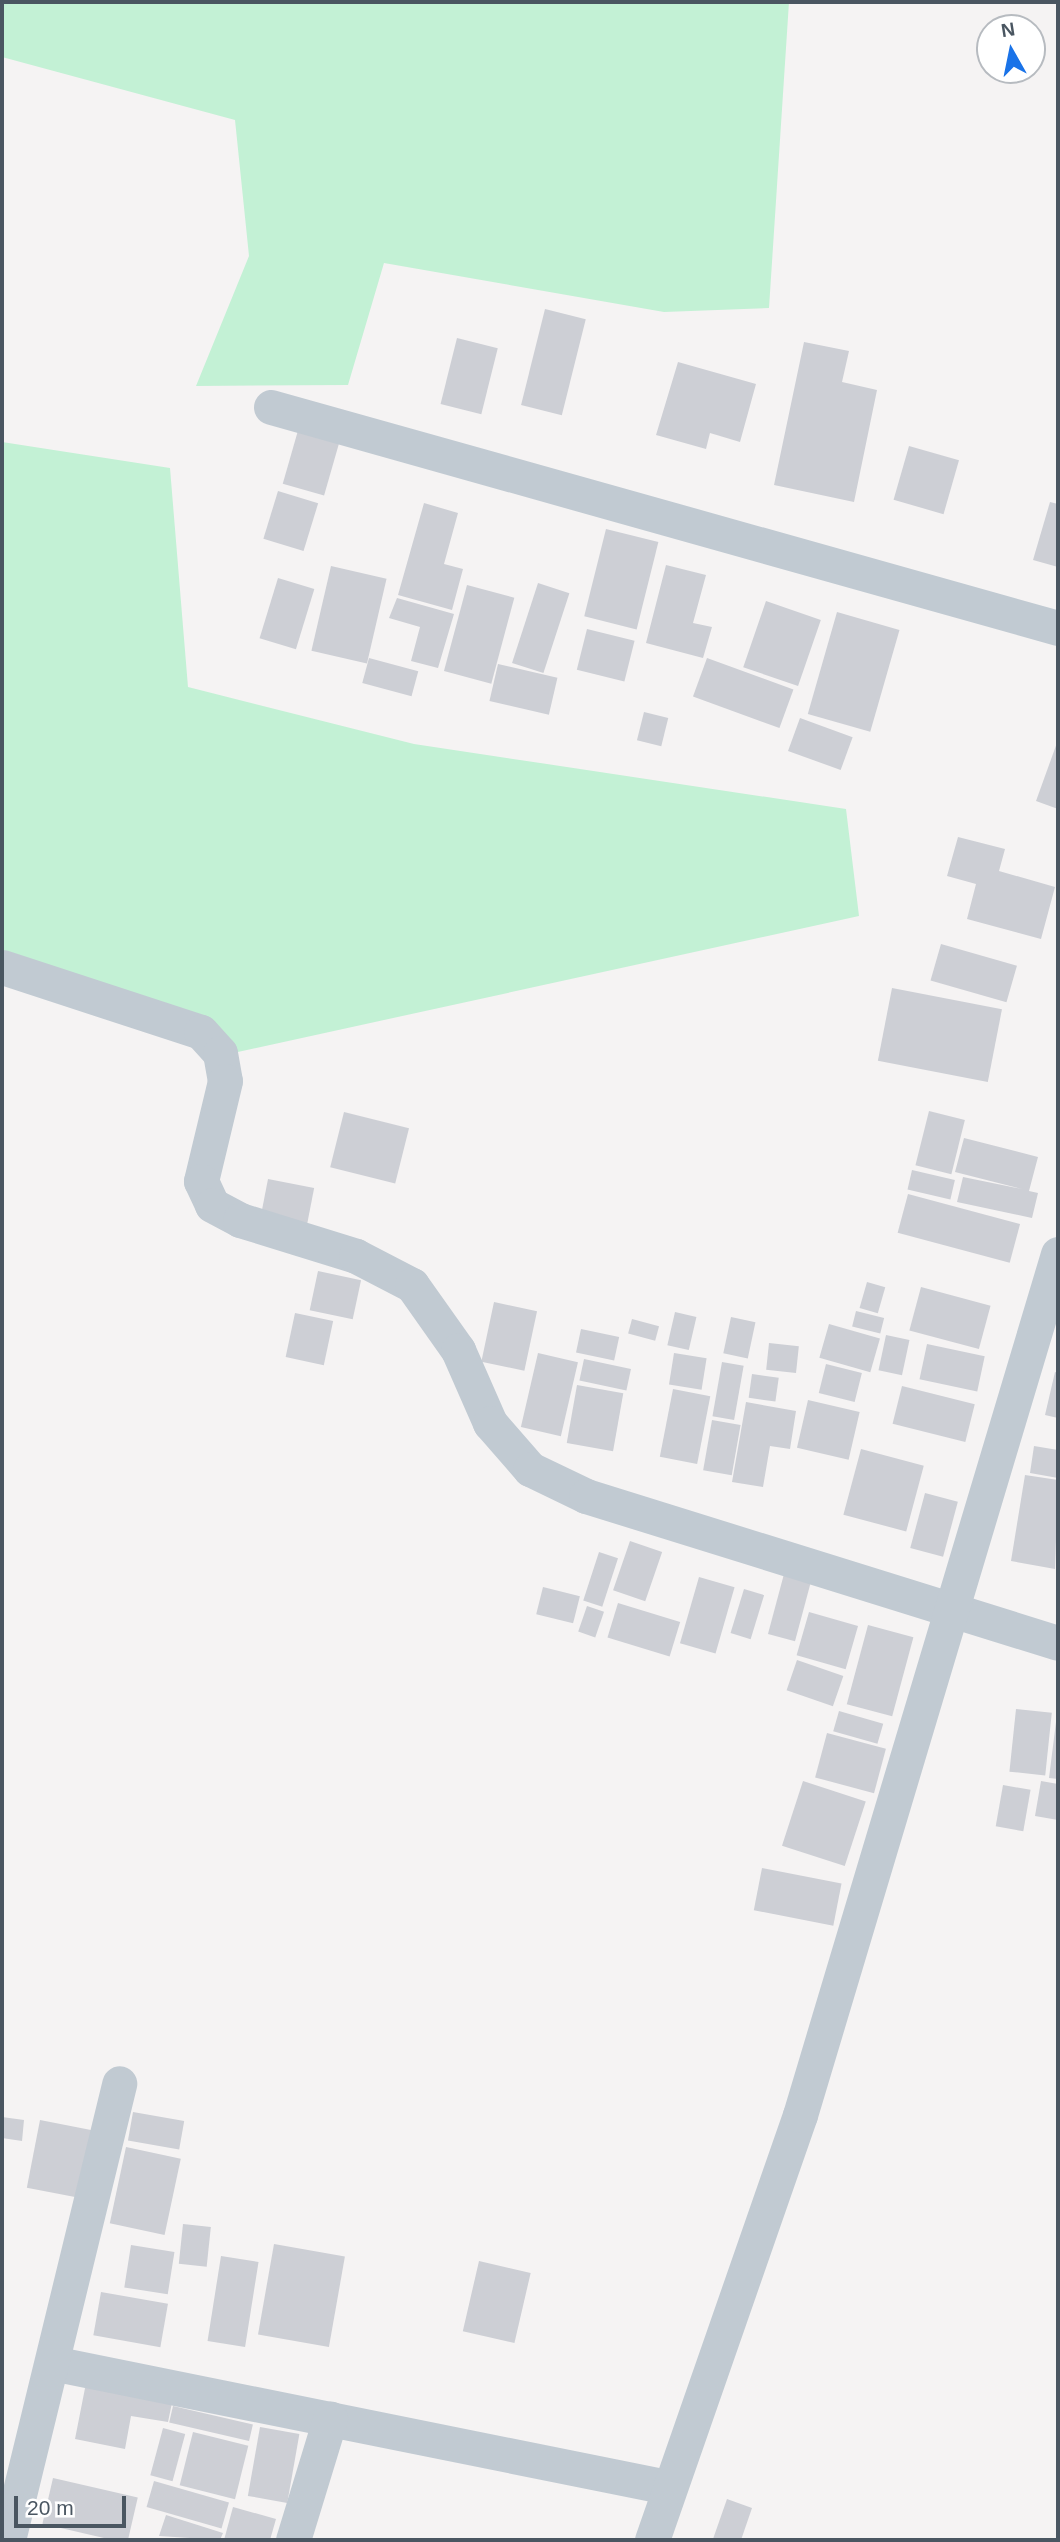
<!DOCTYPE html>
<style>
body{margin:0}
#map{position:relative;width:1060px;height:2542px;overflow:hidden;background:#f5f3f3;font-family:Arial,sans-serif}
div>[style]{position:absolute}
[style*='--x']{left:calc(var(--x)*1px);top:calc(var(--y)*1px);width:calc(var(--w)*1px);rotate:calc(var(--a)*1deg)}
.green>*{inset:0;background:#c3f1d5}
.building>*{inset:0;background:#cdcfd5;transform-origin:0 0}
.minor>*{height:35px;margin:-17.5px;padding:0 17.5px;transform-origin:17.5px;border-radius:17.5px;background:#c1cad2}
span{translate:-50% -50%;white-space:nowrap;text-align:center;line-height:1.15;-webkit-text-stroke:6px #fff;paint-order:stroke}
.frame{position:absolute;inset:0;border:4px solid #4a5661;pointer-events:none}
.north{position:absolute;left:976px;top:14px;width:70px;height:70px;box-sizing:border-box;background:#fff;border:2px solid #b7bbc0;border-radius:50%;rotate:351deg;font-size:19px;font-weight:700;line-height:28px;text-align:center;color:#4a5661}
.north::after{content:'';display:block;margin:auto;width:24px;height:32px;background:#1a73e8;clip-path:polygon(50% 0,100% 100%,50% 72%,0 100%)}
.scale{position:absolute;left:14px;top:2496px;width:112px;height:32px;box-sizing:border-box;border:4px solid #4a5661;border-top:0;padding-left:9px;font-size:21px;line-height:24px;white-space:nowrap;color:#4a5661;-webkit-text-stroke:5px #fff;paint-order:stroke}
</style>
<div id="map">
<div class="green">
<i style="clip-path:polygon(2px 2px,789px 2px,769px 308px,664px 312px,384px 263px,348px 385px,196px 386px,249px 256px,235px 120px,2px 57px)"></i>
<i style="clip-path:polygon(2px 442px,170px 468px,188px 687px,414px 744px,846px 809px,859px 916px,215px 1057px,2px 968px)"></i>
</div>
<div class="building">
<i style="left:545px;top:309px;width:42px;height:99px;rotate:14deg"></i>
<i style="left:457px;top:338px;width:42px;height:68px;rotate:14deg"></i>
<i style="clip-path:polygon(804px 342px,849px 351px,842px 382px,877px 390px,854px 502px,774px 485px)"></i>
<i style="clip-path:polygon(678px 362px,756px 384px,740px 442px,710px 433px,706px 449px,656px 435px)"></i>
<i style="left:299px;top:427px;width:43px;height:59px;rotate:16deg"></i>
<i style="left:909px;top:446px;width:52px;height:56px;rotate:16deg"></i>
<i style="left:278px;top:491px;width:42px;height:50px;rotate:17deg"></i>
<i style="clip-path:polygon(1050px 502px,1058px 504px,1058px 567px,1033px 560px)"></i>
<i style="clip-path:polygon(424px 503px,458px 513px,444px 564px,463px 569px,452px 610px,398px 595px)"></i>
<i style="left:606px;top:529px;width:54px;height:90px;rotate:14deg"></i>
<i style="clip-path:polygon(666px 565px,706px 575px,693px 623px,712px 627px,703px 658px,646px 643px)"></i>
<i style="left:331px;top:566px;width:57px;height:87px;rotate:13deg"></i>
<i style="left:278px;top:578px;width:38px;height:63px;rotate:17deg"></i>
<i style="left:538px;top:583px;width:33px;height:84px;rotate:18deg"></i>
<i style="left:467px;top:585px;width:49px;height:89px;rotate:15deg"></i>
<i style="clip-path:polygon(397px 598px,454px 614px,438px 668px,411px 661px,420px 627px,389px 618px)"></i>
<i style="left:766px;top:601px;width:58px;height:70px;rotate:19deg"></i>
<i style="left:837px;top:612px;width:65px;height:106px;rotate:16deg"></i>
<i style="left:587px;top:629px;width:49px;height:42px;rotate:14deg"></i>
<i style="left:369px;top:658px;width:51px;height:26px;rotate:15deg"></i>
<i style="left:707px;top:658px;width:92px;height:41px;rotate:20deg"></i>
<i style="left:498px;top:664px;width:61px;height:38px;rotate:13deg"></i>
<i style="left:644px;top:712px;width:25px;height:29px;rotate:14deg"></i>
<i style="left:800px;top:718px;width:56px;height:35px;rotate:20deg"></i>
<i style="clip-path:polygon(1058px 740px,1058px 809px,1036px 801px)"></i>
<i style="clip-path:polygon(958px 837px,1005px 849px,999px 871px,1055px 887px,1041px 939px,967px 919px,976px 884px,947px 876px)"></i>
<i style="left:941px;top:944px;width:79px;height:38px;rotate:16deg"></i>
<i style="left:892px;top:988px;width:112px;height:74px;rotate:11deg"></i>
<i style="left:929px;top:1111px;width:37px;height:56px;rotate:14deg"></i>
<i style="left:344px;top:1112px;width:67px;height:57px;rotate:14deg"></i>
<i style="clip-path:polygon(964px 1138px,1038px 1157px,1029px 1191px,1038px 1193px,1032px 1218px,957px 1202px,963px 1177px,1022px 1189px,955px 1172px)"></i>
<i style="left:912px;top:1170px;width:44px;height:20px;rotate:13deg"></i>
<i style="left:268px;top:1179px;width:47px;height:45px;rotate:11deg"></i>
<i style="left:908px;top:1194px;width:116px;height:40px;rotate:15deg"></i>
<i style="left:318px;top:1271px;width:44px;height:40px;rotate:12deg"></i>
<i style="left:867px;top:1282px;width:19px;height:27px;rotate:16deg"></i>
<i style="left:921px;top:1287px;width:72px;height:45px;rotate:15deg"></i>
<i style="left:494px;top:1302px;width:44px;height:61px;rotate:12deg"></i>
<i style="left:856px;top:1311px;width:29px;height:16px;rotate:14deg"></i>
<i style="left:675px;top:1312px;width:22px;height:34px;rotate:13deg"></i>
<i style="left:295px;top:1313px;width:39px;height:45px;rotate:12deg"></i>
<i style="left:731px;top:1317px;width:25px;height:37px;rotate:12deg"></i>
<i style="left:632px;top:1319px;width:28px;height:15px;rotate:15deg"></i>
<i style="left:829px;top:1324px;width:53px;height:35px;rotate:16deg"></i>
<i style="left:581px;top:1329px;width:39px;height:24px;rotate:12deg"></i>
<i style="left:886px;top:1335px;width:24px;height:36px;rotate:12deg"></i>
<i style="left:769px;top:1343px;width:30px;height:27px;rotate:6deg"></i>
<i style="left:927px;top:1344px;width:59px;height:36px;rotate:12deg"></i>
<i style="left:538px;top:1353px;width:41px;height:76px;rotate:13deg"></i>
<i style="left:674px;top:1353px;width:33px;height:32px;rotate:9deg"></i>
<i style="left:584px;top:1359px;width:48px;height:22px;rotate:12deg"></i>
<i style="left:722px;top:1362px;width:22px;height:55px;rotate:10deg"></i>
<i style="left:826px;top:1364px;width:37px;height:30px;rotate:14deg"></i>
<i style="clip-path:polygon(1055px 1372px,1058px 1373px,1058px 1418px,1045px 1415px)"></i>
<i style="left:752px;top:1374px;width:27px;height:24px;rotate:8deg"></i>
<i style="left:577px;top:1385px;width:47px;height:59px;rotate:10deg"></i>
<i style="left:902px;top:1386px;width:75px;height:39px;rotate:14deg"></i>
<i style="left:673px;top:1389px;width:38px;height:69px;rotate:11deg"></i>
<i style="left:808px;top:1400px;width:53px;height:49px;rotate:13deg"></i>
<i style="clip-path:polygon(746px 1402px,796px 1411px,790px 1449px,770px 1446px,763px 1487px,732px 1482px)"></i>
<i style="left:712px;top:1420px;width:29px;height:51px;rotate:10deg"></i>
<i style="clip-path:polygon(1034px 1446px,1058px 1450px,1058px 1478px,1030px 1473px)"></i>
<i style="left:861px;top:1449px;width:65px;height:68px;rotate:15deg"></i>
<i style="clip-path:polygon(1025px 1475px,1058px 1480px,1055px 1569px,1011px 1561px)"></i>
<i style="left:925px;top:1493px;width:34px;height:57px;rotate:15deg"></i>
<i style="left:630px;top:1541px;width:34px;height:52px;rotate:19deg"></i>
<i style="left:599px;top:1552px;width:20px;height:51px;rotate:18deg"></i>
<i style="left:784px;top:1574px;width:28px;height:62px;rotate:15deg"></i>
<i style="left:699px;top:1577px;width:37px;height:69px;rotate:16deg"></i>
<i style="left:543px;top:1587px;width:38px;height:28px;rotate:14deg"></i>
<i style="left:744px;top:1589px;width:21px;height:46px;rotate:17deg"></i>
<i style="left:618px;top:1603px;width:65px;height:36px;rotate:17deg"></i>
<i style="left:587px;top:1606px;width:18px;height:27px;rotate:19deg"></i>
<i style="left:809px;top:1612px;width:51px;height:45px;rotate:16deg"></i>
<i style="left:868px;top:1625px;width:47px;height:82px;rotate:15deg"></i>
<i style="left:797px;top:1660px;width:49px;height:32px;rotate:19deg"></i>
<i style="clip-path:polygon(1058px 1706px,1058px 1779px,1049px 1778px)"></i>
<i style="left:1016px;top:1709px;width:36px;height:63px;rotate:6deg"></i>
<i style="left:839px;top:1711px;width:46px;height:21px;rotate:16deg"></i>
<i style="left:827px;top:1733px;width:61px;height:46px;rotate:15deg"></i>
<i style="left:803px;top:1781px;width:66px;height:68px;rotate:18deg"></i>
<i style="clip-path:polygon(1041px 1781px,1058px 1784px,1058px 1820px,1035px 1816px)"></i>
<i style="left:1003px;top:1785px;width:28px;height:42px;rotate:10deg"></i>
<i style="left:762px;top:1868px;width:81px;height:43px;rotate:11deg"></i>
<i style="left:133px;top:2112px;width:52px;height:29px;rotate:10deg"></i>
<i style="clip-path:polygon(2px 2117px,24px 2120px,22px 2141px,2px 2138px)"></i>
<i style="left:40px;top:2120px;width:61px;height:69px;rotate:11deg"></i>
<i style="left:126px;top:2147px;width:56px;height:78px;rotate:12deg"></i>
<i style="left:183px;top:2224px;width:28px;height:40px;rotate:6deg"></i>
<i style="left:274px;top:2244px;width:72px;height:92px;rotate:10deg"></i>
<i style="left:131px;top:2245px;width:44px;height:43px;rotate:9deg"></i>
<i style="left:221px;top:2256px;width:38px;height:86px;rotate:9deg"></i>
<i style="left:479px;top:2261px;width:53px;height:72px;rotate:13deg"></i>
<i style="left:101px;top:2292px;width:68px;height:44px;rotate:10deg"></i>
<i style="clip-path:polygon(87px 2378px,174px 2393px,168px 2422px,131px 2416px,125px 2449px,75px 2439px)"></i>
<i style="left:173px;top:2406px;width:82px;height:17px;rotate:13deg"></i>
<i style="left:260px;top:2427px;width:40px;height:70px;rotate:10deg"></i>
<i style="left:163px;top:2428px;width:23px;height:49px;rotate:15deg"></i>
<i style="left:193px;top:2432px;width:57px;height:55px;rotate:14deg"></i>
<i style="left:53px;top:2478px;width:87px;height:47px;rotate:13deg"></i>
<i style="left:154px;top:2481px;width:78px;height:27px;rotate:16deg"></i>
<i style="clip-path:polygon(727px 2499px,752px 2508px,741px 2540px,713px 2539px)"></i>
<i style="clip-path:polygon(233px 2507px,276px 2519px,270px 2540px,224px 2540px)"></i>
<i style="clip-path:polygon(166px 2515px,223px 2533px,220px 2540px,159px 2536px)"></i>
</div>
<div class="minor">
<i style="--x:271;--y:407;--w:817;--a:15.69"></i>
<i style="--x:2;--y:967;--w:209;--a:18.1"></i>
<i style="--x:201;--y:1032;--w:28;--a:48"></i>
<i style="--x:220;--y:1053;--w:28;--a:80"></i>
<i style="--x:225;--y:1081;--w:103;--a:103.5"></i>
<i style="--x:201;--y:1181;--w:26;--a:65"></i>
<i style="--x:212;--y:1205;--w:32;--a:28"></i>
<i style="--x:240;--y:1220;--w:121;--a:17.2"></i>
<i style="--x:356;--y:1256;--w:63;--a:27.4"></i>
<i style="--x:412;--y:1285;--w:80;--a:54.7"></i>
<i style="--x:458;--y:1350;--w:80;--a:66.3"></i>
<i style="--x:490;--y:1423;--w:61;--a:49"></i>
<i style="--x:530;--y:1469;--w:62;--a:25.7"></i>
<i style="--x:586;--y:1496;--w:494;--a:17.3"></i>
<i style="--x:52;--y:2363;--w:627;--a:11.4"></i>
<i style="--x:8;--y:2540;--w:470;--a:-76.3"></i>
<i style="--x:293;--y:2540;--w:127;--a:-73"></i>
<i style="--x:652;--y:2540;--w:450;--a:-70.8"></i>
<i style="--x:800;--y:2115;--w:899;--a:-73.32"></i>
</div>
<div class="frame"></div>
<div class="north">N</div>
<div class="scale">20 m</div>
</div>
